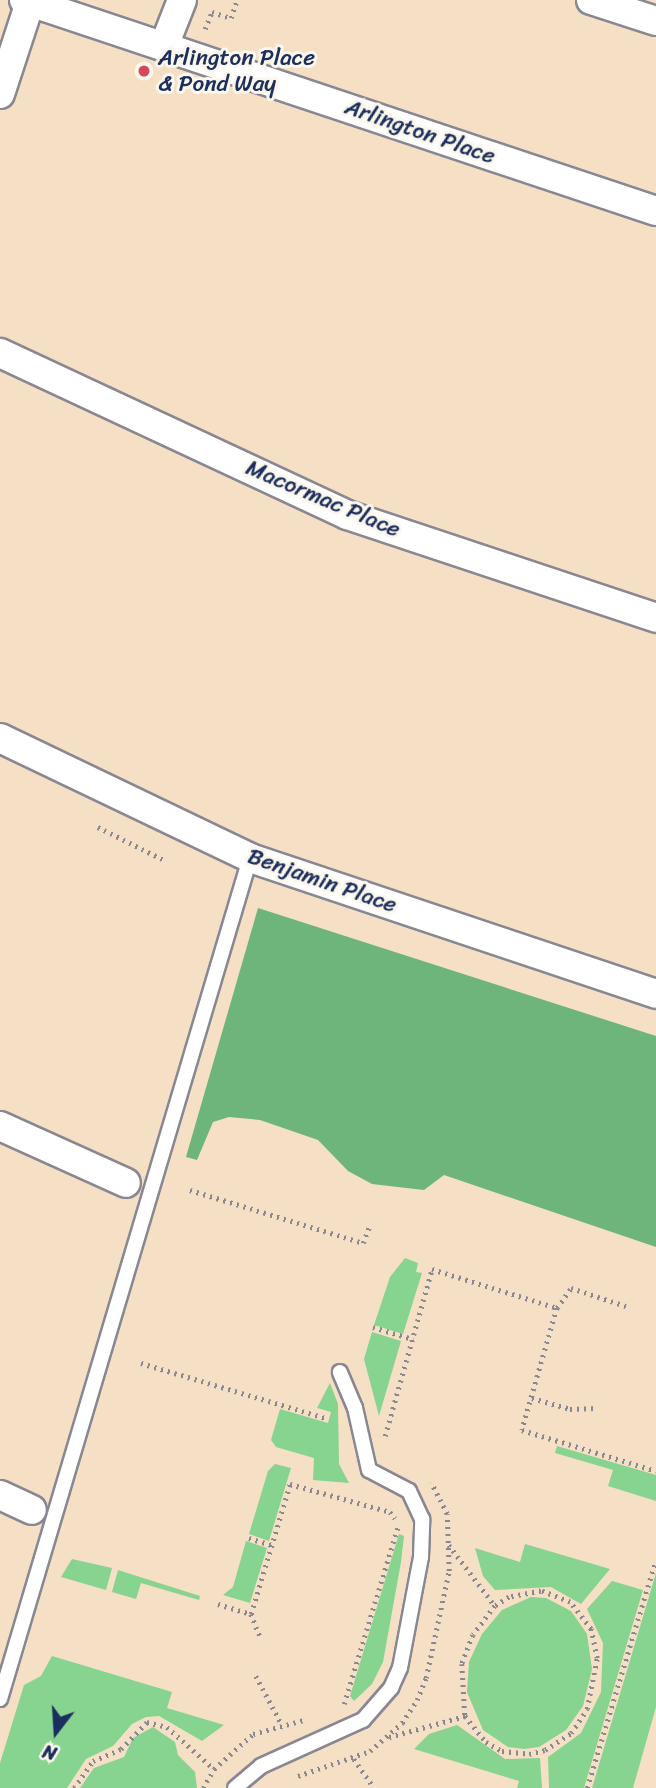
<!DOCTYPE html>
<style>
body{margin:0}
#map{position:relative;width:656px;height:1788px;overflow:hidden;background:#f5dfc5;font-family:Sriracha,sans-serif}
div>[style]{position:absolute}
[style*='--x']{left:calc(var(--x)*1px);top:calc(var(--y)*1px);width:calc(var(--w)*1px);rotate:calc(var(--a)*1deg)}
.green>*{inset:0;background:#87d390}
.forest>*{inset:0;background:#6db57a}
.path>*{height:4.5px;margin-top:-2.25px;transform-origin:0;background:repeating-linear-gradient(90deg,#888792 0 2px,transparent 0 7px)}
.roads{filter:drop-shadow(2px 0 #888792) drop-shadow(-2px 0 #888792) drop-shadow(0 2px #888792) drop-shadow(0 -2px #888792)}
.service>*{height:14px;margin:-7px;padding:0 7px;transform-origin:7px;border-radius:7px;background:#fff}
.minor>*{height:28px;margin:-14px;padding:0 14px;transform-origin:14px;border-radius:14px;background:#fff}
.dots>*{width:19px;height:19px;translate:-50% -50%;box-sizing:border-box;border:4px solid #fbf7ec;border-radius:50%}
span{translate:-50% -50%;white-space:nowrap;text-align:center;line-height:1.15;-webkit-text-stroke:6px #fbf7ec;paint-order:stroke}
.poi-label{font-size:23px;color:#1b2f5e}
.left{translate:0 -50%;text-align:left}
.street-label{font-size:23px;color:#1b2f5e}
.north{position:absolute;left:21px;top:1697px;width:70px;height:70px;-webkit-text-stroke:5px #fbf7ec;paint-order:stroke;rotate:197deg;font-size:19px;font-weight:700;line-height:28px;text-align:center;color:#1b2f5e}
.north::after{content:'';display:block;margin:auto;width:24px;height:32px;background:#1b2f5e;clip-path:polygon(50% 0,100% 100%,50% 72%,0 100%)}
</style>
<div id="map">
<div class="green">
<i style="clip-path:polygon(405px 1258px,418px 1263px,416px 1272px,422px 1273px,403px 1334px,374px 1325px,390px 1277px)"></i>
<i style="clip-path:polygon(372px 1332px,401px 1341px,379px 1416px,364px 1359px)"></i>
<i style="clip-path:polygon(330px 1383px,338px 1404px,339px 1464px,349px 1483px,313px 1480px,314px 1458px,276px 1447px,271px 1440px,280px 1409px,328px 1423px,331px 1412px,317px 1408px)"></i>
<i style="clip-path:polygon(557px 1446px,656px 1475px,656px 1501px,608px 1486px,613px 1470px,555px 1453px)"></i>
<i style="clip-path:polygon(275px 1464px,291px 1468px,269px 1541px,249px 1534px,268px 1471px)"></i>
<i style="clip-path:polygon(399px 1534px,404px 1536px,401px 1562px,383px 1662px,372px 1684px,354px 1701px,350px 1696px)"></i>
<i style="clip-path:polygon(246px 1541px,267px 1548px,250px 1603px,223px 1595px,233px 1587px)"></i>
<i style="clip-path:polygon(525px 1544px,610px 1569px,581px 1604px,551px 1587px,495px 1590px,483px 1576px,475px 1548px,520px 1562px)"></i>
<i style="clip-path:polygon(72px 1559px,112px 1568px,106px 1590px,61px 1577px)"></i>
<i style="clip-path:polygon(118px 1570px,200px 1596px,199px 1600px,141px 1583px,136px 1599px,112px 1592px)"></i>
<i style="clip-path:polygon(656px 1573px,656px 1707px,633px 1788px,592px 1788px)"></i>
<i style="clip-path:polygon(612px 1581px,643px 1590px,584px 1788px,549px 1788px,548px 1757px,581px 1733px,601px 1692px,603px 1643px,587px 1609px)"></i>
<i style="clip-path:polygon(531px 1597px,546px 1598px,571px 1611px,587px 1634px,592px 1669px,583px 1706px,566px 1730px,539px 1747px,524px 1749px,508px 1747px,483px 1730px,467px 1692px,469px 1662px,482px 1634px,502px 1610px)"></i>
<i style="clip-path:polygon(52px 1656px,172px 1692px,167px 1708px,224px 1725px,202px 1741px,159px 1716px,146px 1717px,132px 1724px,113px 1746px,86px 1759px,67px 1788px,0 1788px,0 1763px,24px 1685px,41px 1676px)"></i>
<i style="clip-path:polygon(457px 1725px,505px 1759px,540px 1758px,542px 1788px,517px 1788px,519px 1781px,414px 1749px,429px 1734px)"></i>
<i style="clip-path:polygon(153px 1727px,175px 1742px,178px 1755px,195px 1772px,197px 1788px,80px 1788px,94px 1768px,124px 1757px,133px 1738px)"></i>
</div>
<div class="forest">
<i style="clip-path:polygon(258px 908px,656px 1036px,656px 1247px,444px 1175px,424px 1190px,372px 1184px,348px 1171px,318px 1140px,260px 1120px,229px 1117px,213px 1122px,197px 1160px,186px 1157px)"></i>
</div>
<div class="path">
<i style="--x:205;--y:29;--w:18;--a:-68"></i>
<i style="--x:212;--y:12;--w:20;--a:18"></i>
<i style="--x:231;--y:18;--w:19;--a:-72"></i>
<i style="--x:98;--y:827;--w:74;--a:26.6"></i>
<i style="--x:190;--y:1190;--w:181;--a:17"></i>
<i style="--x:363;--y:1243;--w:19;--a:-69"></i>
<i style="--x:557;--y:1308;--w:24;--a:-55"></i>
<i style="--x:571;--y:1288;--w:58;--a:18.1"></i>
<i style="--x:373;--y:1327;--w:42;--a:16.7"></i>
<i style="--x:141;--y:1363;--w:193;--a:16.6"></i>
<i style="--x:532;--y:1398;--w:40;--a:16"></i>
<i style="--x:570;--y:1409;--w:26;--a:-2"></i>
<i style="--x:385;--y:1436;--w:173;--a:-74.3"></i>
<i style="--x:432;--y:1269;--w:131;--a:17.3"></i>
<i style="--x:557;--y:1308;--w:127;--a:106"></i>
<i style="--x:522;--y:1430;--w:140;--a:17"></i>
<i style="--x:249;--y:1538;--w:24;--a:17"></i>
<i style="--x:449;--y:1545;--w:76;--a:53"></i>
<i style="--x:495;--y:1606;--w:36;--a:127"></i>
<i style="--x:473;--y:1635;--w:31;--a:111"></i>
<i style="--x:462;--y:1664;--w:52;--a:86.7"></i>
<i style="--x:465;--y:1716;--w:33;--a:51"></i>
<i style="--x:486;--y:1742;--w:18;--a:29"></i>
<i style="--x:502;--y:1751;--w:27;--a:6"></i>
<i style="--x:529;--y:1754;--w:16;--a:-14"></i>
<i style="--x:545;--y:1750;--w:31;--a:-33"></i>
<i style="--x:571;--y:1733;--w:29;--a:-56"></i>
<i style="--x:587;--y:1709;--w:52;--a:-78.9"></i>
<i style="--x:597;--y:1658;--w:30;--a:-102"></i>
<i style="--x:591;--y:1629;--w:34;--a:-128"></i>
<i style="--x:570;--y:1602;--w:31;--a:-159"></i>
<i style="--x:541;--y:1591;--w:33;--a:169"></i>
<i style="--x:509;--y:1597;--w:17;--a:147"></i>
<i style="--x:218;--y:1604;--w:34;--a:17"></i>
<i style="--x:251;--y:1614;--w:136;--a:-73.3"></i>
<i style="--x:290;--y:1484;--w:104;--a:15.6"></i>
<i style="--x:390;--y:1512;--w:8;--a:50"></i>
<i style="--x:251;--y:1614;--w:24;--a:68"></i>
<i style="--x:256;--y:1676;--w:55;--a:62"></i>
<i style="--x:344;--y:1704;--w:186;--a:-73.1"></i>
<i style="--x:389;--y:1737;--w:79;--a:-15.4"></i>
<i style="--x:354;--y:1759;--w:33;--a:55"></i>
<i style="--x:298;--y:1776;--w:76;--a:-19.1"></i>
<i style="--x:370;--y:1751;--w:43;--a:-41.2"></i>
<i style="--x:402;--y:1723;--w:27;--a:-57"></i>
<i style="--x:417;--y:1700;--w:24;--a:-68"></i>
<i style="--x:426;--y:1678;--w:109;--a:-77.9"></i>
<i style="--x:449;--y:1571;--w:57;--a:-92"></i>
<i style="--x:447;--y:1514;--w:35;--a:-117"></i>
<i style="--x:74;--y:1788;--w:33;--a:-55"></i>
<i style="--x:93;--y:1761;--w:30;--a:-23"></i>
<i style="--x:121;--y:1749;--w:37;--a:-46"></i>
<i style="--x:147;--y:1722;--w:21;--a:14"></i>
<i style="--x:167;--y:1727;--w:63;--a:41.8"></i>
<i style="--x:203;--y:1788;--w:22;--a:-60"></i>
<i style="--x:214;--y:1769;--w:52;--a:-41.9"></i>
<i style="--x:253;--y:1734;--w:53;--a:-15.4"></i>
<i style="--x:587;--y:1788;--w:238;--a:-73.2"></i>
</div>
<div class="roads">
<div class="service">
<i style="--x:0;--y:1699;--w:877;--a:-73.44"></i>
<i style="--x:235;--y:1788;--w:34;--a:-40"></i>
<i style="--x:261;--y:1766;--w:112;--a:-24.3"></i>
<i style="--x:363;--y:1720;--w:43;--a:-48.8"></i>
<i style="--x:391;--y:1688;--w:22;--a:-66"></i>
<i style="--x:400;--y:1668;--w:113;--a:-79.3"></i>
<i style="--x:421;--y:1557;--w:38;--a:-88"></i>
<i style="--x:422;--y:1519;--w:31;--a:-115"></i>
<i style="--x:409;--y:1491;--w:45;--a:-152.3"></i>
<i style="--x:369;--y:1470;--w:64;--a:-102.7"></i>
<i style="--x:355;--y:1408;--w:39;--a:-113"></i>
</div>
<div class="minor">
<i style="--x:24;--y:0;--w:666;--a:18.46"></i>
<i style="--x:591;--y:0;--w:68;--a:17.9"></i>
<i style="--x:164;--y:46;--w:49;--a:-68.6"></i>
<i style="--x:0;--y:94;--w:97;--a:-71.9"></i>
<i style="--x:0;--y:353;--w:383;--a:25"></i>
<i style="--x:347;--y:515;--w:326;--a:18.4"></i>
<i style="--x:0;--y:738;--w:277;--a:25.6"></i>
<i style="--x:250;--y:858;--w:428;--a:18.5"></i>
<i style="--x:0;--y:1126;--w:138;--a:24.3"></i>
<i style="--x:0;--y:1495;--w:35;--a:25"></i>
</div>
</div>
<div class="dots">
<i style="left:144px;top:71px;background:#d1495b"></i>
</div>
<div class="poi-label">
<span class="left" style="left:158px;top:71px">Arlington Place<br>&amp; Pond Way</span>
</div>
<div class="street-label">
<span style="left:420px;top:132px;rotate:19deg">Arlington Place</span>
<span style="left:323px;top:499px;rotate:23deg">Macormac Place</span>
<span style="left:322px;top:881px;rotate:19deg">Benjamin Place</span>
</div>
<div class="north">N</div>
</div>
